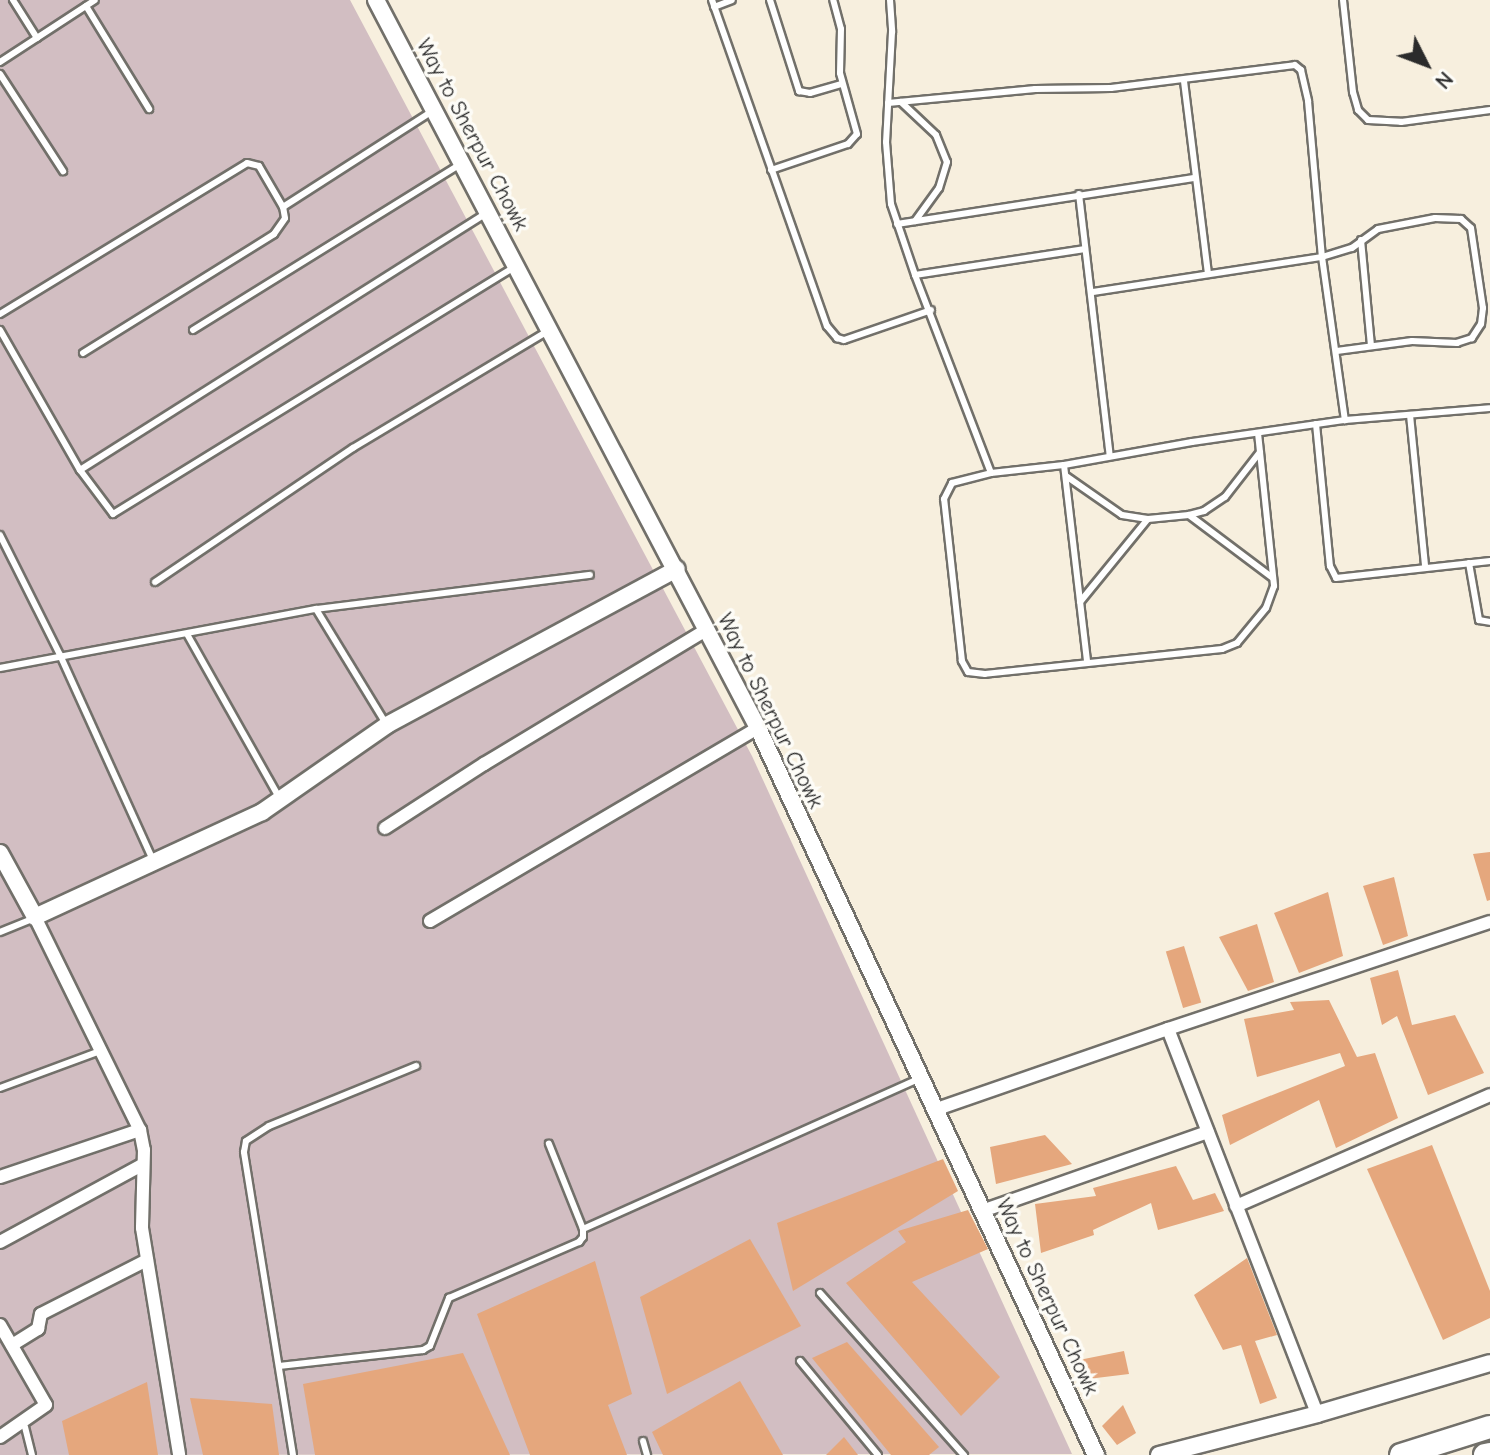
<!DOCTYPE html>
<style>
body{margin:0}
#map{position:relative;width:1490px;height:1455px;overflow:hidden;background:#f7efde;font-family:"Comic Neue",sans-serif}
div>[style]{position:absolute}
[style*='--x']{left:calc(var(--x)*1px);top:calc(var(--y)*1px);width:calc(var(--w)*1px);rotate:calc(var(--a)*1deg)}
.industrial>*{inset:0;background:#d2bec2}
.building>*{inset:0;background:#e5a77d;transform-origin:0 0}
.roads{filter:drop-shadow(2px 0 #72706a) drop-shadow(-2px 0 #72706a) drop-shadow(0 2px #72706a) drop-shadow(0 -2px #72706a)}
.service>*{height:6px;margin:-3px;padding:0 3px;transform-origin:3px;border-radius:3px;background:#fff}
.minor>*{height:12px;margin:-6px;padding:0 6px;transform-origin:6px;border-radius:6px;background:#fff}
.tertiary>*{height:16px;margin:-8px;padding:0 8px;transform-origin:8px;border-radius:8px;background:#fff}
.trunk>*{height:22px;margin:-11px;padding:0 11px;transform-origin:11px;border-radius:11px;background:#fff}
span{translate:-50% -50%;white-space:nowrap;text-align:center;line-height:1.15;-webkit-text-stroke:7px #fdfcf7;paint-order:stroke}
.street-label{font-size:22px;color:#2b2b2b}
.north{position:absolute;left:1386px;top:24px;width:80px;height:80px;-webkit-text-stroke:6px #fdfcf7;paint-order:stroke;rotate:132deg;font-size:22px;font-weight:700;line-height:32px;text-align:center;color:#2b2b2b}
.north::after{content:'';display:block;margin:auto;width:28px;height:36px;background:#2b2b2b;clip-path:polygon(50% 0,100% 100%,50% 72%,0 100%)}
</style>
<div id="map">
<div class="industrial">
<i style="clip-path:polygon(0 0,350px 0,752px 756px,1072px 1454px,0 1455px)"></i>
</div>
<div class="building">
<i style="clip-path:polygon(1490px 852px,1490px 900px,1487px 901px,1473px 854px)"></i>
<i style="clip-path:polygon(1394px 877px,1408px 936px,1383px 945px,1363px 886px)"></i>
<i style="clip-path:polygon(1328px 892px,1343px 956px,1299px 973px,1274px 913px)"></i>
<i style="clip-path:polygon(1257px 924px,1274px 982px,1248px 991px,1219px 937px)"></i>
<i style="left:1184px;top:946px;width:59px;height:19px;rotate:73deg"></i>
<i style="clip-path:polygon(1398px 970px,1412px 1025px,1455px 1015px,1484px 1073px,1428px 1095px,1397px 1016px,1382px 1025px,1370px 978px)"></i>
<i style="clip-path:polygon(1329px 1000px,1357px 1057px,1375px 1053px,1398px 1118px,1336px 1148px,1319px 1100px,1230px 1145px,1222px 1115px,1345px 1066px,1340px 1053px,1257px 1077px,1244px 1019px,1294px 1010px,1290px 1002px)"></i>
<i style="clip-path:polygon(1045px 1135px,1072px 1164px,996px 1184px,990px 1147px)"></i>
<i style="clip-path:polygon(1432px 1145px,1490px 1291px,1490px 1318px,1443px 1340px,1367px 1169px)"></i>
<i style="clip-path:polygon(943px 1159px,958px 1191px,793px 1291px,777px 1223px)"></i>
<i style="clip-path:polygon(1176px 1166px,1193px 1200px,1215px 1193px,1224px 1211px,1158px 1230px,1151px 1203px,1093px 1230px,1094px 1235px,1041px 1253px,1035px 1204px,1096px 1196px,1093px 1188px)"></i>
<i style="clip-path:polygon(968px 1210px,988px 1249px,912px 1282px,1000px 1377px,961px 1416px,846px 1283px,906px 1242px,898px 1231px)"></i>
<i style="clip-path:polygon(750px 1239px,801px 1326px,667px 1394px,640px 1297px)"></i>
<i style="clip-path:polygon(1247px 1258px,1277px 1335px,1255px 1341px,1277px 1398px,1260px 1404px,1241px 1345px,1223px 1350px,1194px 1295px)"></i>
<i style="clip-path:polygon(595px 1261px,632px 1394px,608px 1405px,627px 1455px,530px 1455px,477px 1314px)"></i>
<i style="clip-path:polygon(847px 1342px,939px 1447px,929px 1455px,891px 1455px,812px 1358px)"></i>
<i style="clip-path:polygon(1124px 1351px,1129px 1374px,1088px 1379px,1079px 1360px)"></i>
<i style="clip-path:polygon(463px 1353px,510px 1455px,315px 1455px,303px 1384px)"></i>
<i style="clip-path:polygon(740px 1381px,783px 1455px,663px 1455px,652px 1432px)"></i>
<i style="clip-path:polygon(147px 1382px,158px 1455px,69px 1455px,62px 1421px)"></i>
<i style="clip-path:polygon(190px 1398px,272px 1404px,279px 1455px,203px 1455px)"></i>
<i style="clip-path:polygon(1123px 1405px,1136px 1433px,1117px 1445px,1102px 1426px)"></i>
<i style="clip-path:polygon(844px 1437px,858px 1455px,826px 1455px)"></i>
</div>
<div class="roads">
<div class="service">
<i style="--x:13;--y:0;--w:45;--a:57.7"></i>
<i style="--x:712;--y:0;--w:346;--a:70.6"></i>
<i style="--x:827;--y:326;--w:16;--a:50"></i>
<i style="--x:837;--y:338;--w:7;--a:16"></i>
<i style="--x:844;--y:340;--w:92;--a:-19"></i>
<i style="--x:770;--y:0;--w:96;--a:72.3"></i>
<i style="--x:799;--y:91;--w:11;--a:10"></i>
<i style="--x:810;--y:93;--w:33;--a:-16"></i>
<i style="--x:890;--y:0;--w:32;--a:86"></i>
<i style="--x:892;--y:32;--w:110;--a:93.1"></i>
<i style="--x:886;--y:142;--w:62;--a:85.4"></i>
<i style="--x:891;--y:204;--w:75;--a:71.3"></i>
<i style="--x:915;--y:275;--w:212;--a:69"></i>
<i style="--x:1343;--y:0;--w:93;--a:83.8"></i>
<i style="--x:1353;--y:92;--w:19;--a:74"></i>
<i style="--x:1358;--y:110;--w:14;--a:45"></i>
<i style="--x:1368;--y:120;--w:33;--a:3"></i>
<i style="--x:1401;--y:122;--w:90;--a:-7.7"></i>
<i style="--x:86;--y:6;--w:121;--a:58.5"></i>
<i style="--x:714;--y:7;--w:19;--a:-21"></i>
<i style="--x:0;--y:62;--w:113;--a:-33.1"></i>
<i style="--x:0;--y:74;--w:116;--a:57"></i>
<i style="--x:1184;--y:81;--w:194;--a:82.9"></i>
<i style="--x:901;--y:102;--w:48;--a:43.3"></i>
<i style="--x:936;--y:135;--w:29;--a:68"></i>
<i style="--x:947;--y:162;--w:27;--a:107"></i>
<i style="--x:939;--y:188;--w:41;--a:126"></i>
<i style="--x:888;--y:103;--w:148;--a:-5.4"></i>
<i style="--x:1035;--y:89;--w:76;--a:-0.8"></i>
<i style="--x:1111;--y:88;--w:185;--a:-7.1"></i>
<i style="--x:1295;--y:65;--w:8;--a:40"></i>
<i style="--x:1301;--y:70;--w:32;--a:77"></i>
<i style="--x:1308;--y:101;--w:157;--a:84.9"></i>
<i style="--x:1322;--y:257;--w:165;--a:82"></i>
<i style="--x:771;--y:170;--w:81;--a:-18.7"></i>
<i style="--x:848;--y:144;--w:13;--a:-48"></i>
<i style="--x:857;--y:134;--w:63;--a:-105.6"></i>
<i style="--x:840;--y:73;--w:44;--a:-88.7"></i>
<i style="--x:841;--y:29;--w:30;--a:-105"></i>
<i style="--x:1079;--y:194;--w:264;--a:83.3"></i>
<i style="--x:897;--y:224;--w:302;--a:-8.8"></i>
<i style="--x:1361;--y:240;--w:106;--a:84.6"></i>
<i style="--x:915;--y:275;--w:172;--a:-8.7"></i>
<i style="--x:1093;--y:292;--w:232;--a:-8.7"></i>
<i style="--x:1322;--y:257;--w:31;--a:-17"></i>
<i style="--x:1352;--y:248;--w:32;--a:-36"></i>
<i style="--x:1378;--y:229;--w:58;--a:-10.9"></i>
<i style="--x:1435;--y:218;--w:26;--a:2"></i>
<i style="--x:1461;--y:219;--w:13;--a:42"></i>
<i style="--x:1471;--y:228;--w:81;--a:81.5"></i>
<i style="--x:1483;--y:308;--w:16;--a:97"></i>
<i style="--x:1481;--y:324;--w:17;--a:123"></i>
<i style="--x:1472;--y:338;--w:16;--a:162"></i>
<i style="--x:1457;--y:343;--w:45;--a:-177.5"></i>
<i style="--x:1412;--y:341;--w:76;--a:172.4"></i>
<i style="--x:0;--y:314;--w:289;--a:-31.4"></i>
<i style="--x:247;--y:163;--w:12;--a:14"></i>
<i style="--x:259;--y:166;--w:48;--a:59.7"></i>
<i style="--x:0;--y:330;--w:161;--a:60.3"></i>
<i style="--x:80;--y:470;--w:55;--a:53.1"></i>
<i style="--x:113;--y:514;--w:470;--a:-31.6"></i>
<i style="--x:193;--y:330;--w:313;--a:-31.8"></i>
<i style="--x:83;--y:353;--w:225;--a:-31.9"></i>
<i style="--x:274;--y:234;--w:19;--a:-55"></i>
<i style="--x:285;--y:218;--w:11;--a:-100"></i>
<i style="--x:283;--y:207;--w:176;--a:-32.7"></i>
<i style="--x:1410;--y:415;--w:152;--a:84.3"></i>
<i style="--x:1316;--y:424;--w:143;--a:84.4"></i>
<i style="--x:1330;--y:566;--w:13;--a:63"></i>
<i style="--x:1336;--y:578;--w:155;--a:-6.3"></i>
<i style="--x:1258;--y:433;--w:154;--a:84"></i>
<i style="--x:1274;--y:586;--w:23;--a:110"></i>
<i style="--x:1266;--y:608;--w:45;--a:129.6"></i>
<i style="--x:1237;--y:643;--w:16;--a:158"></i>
<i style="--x:1222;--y:649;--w:238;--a:174"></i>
<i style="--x:985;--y:674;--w:17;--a:-173"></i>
<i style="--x:968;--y:672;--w:13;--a:-119"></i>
<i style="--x:962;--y:661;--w:163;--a:-96.3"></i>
<i style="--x:944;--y:499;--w:18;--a:-63"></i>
<i style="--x:952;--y:483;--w:40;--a:-14.4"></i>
<i style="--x:991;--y:473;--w:73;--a:-6.3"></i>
<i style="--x:1064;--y:465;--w:130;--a:-10.2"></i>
<i style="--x:1192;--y:442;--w:155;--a:-8.2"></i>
<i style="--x:1345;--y:420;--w:145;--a:-4.7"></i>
<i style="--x:1064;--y:465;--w:198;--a:83.3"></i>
<i style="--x:80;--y:470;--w:481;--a:-32.3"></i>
<i style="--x:1066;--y:476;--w:68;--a:34.9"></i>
<i style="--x:1122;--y:515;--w:26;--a:9"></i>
<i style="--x:1148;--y:519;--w:41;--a:-5.6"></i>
<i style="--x:1189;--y:515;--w:16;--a:-15"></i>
<i style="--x:1204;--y:511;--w:25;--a:-34"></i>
<i style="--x:1225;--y:497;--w:57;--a:-52.1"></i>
<i style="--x:1189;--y:515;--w:105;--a:36.9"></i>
<i style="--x:0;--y:535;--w:134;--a:63.4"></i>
<i style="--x:60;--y:655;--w:225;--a:65.6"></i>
<i style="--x:1469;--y:563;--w:58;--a:80"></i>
<i style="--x:1479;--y:620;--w:11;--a:10"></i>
<i style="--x:155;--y:582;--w:239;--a:-34.1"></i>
<i style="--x:353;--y:448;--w:225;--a:-31"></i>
<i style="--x:1080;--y:602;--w:107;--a:-50.7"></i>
<i style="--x:316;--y:609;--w:132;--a:58.6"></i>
<i style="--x:187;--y:634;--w:187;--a:60.6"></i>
<i style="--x:0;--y:668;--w:321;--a:-10.6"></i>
<i style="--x:316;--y:609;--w:276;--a:-7.1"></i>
<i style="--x:0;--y:932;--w:37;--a:-22"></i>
<i style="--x:0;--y:1088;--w:110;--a:-20.3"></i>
<i style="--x:583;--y:1229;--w:368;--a:-24.1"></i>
<i style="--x:820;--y:1293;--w:217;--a:48.4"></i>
<i style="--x:800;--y:1361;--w:122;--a:50.3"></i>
<i style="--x:279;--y:1366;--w:145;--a:-6.3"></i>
<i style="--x:423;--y:1350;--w:8;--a:-30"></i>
<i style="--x:430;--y:1346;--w:52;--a:-68.4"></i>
<i style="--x:449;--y:1298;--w:142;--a:-23.3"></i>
<i style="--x:579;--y:1242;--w:6;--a:-51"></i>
<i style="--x:583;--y:1237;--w:8;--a:-90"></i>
<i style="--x:583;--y:1229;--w:92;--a:-111.8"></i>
<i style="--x:25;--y:1427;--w:29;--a:76"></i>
<i style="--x:643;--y:1441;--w:15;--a:74"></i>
<i style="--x:293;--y:1455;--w:307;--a:-99.2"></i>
<i style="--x:244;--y:1152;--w:11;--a:-80"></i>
<i style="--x:246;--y:1141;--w:27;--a:-33"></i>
<i style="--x:269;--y:1126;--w:159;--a:-22.2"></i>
</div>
<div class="minor">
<i style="--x:385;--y:828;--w:118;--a:-32.9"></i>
<i style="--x:484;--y:764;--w:259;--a:-31.1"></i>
<i style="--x:35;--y:917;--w:237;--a:63.8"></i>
<i style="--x:140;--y:1130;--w:20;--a:79"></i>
<i style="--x:144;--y:1150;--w:78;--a:91.5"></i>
<i style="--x:142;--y:1228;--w:230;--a:80.7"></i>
<i style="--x:430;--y:921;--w:381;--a:-30.5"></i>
<i style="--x:1168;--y:1029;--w:339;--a:-18.4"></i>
<i style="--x:934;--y:1110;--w:248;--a:-19.1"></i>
<i style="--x:1168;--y:1029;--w:413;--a:68.8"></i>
<i style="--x:0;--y:1177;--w:148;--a:-18.6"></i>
<i style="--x:1236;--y:1206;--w:277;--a:-23.6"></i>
<i style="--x:982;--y:1211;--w:239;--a:-19.3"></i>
<i style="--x:0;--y:1242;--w:162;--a:-28.5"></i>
<i style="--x:0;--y:1325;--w:92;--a:60.1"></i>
<i style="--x:46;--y:1405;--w:56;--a:145.2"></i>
<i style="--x:12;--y:1345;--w:31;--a:-32"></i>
<i style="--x:38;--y:1329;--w:15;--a:-79"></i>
<i style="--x:41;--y:1314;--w:119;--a:-27"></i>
</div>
<div class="tertiary">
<i style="--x:376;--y:0;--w:822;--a:62.31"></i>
<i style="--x:758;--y:728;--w:802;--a:65.07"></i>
<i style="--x:0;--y:853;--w:73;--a:61.3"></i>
<i style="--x:35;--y:917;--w:250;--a:-24.8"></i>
<i style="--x:262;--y:812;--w:152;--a:-34.8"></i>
<i style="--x:387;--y:725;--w:329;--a:-28.3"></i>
<i style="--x:1159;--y:1455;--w:163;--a:-14.5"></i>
<i style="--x:1317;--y:1414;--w:180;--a:-16.4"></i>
</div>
<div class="trunk">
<i style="--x:1401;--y:1455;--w:93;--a:-17.5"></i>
<i style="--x:1485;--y:1455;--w:5;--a:-11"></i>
</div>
</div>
<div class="street-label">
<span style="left:472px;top:135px;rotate:62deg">Way to Sherpur Chowk</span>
<span style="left:770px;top:711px;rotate:64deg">Way to Sherpur Chowk</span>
<span style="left:1047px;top:1297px;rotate:65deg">Way to Sherpur Chowk</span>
</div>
<div class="north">N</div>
</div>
